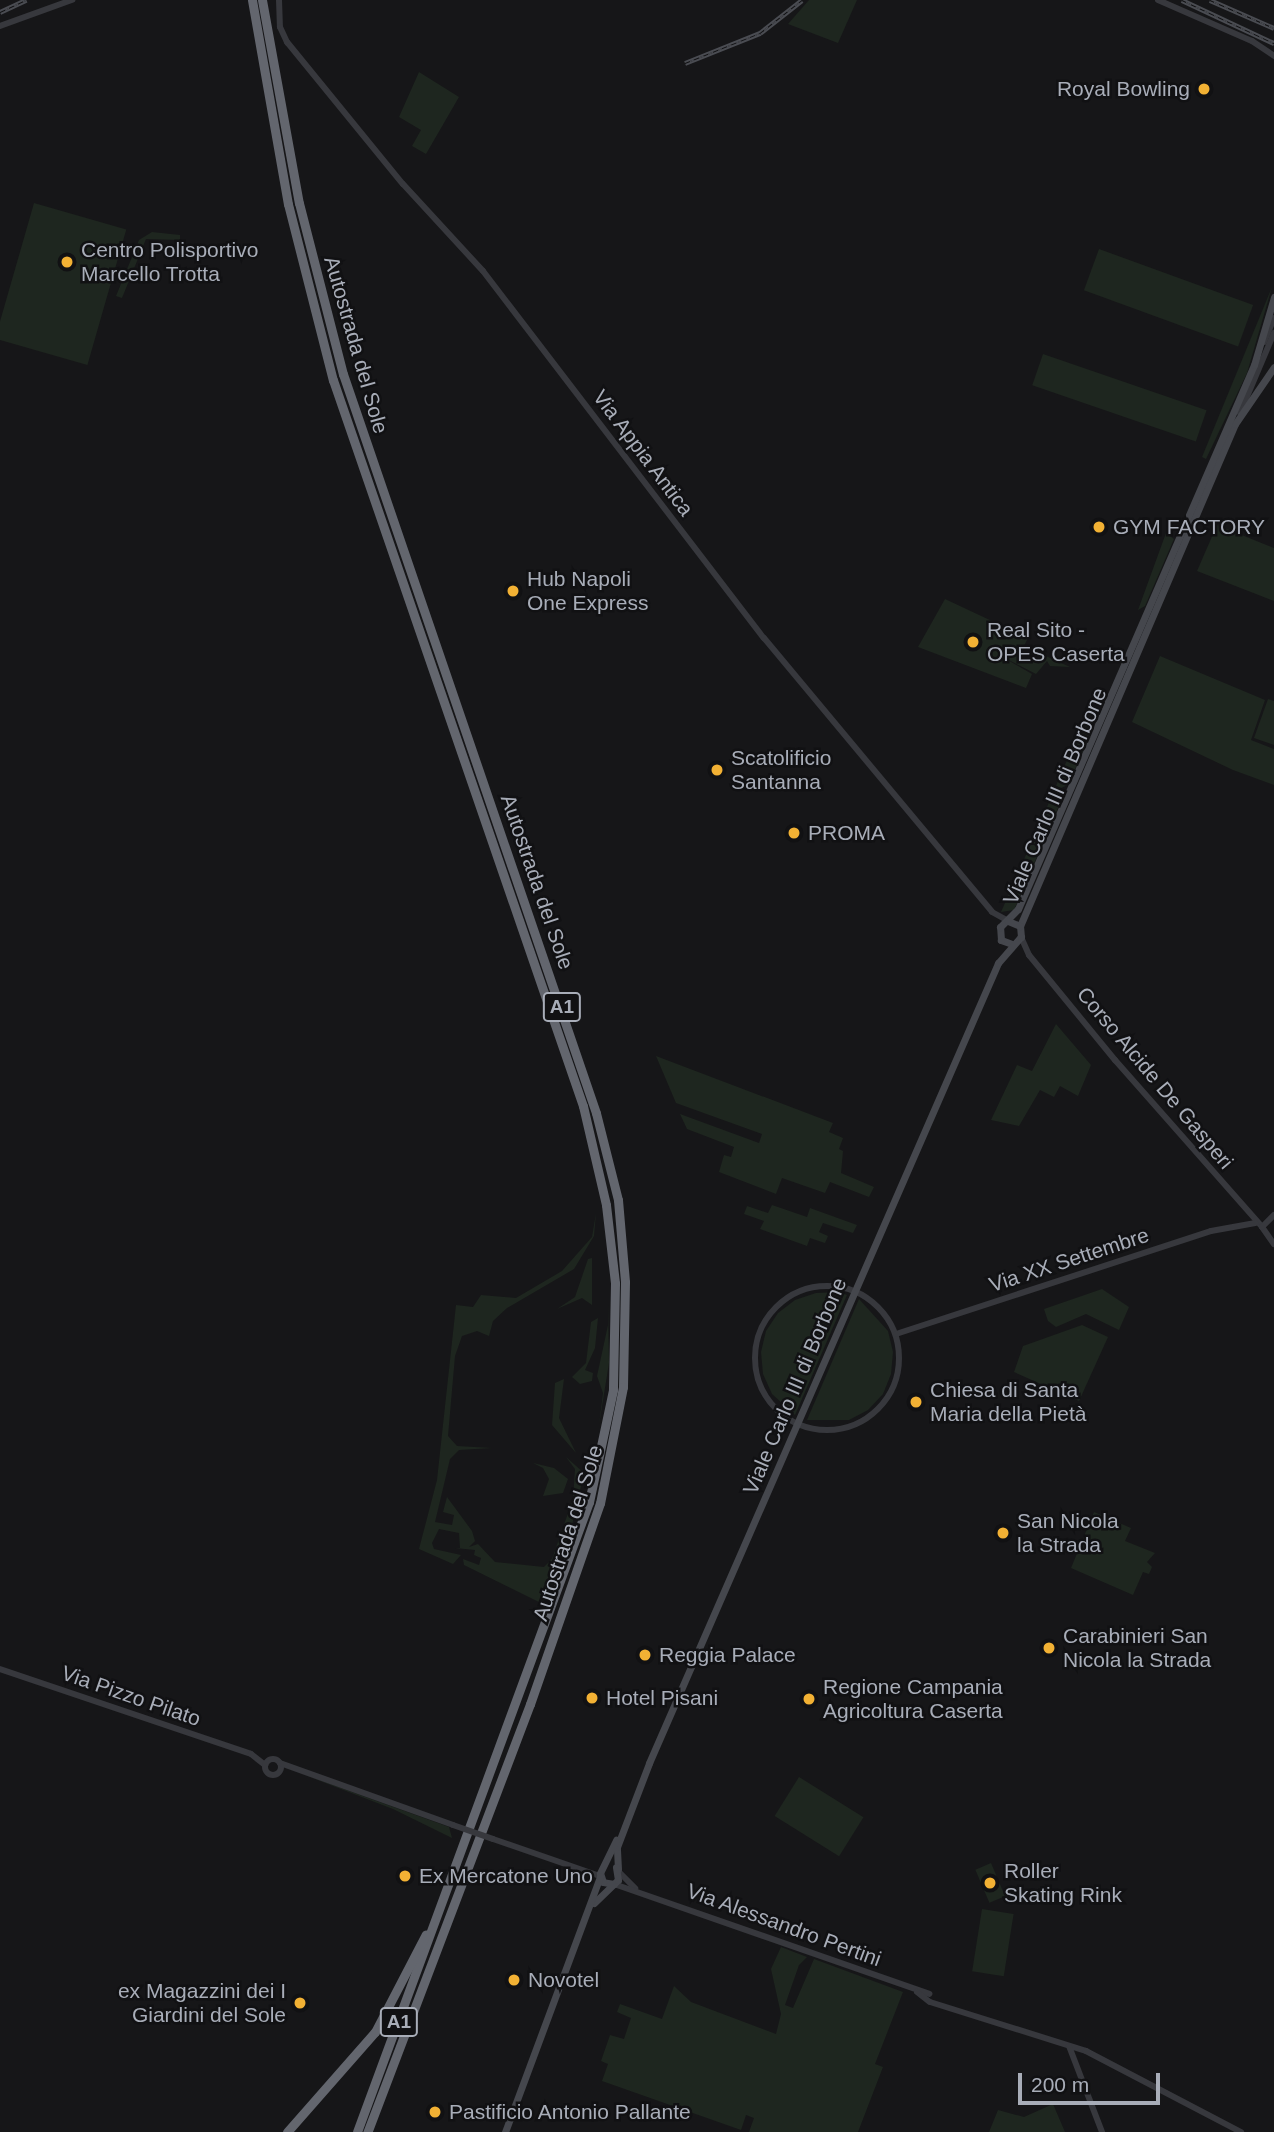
<!DOCTYPE html>
<meta charset="utf-8">
<style>
body{margin:0}
#map{position:relative;width:1274px;height:2132px;overflow:hidden;background:#161618;font-family:Helvetica,sans-serif}
div>[style]{position:absolute}
[style*='--x']{left:calc(var(--x)*1px);top:calc(var(--y)*1px);width:calc(var(--w)*1px);rotate:calc(var(--a)*1deg)}
.green>*{inset:0;background:#1e261f;transform-origin:0 0}
.tertiary>*{height:6px;margin:-3px;padding:0 3px;transform-origin:3px;border-radius:3px;background:#37383d}
.tertiary>.ring{margin:-3px;padding:0;box-sizing:content-box;background:none;border:6px solid #37383d;border-radius:50%}
.secondary>*{height:7px;margin:-3.5px;padding:0 3.5px;transform-origin:3.5px;border-radius:3.5px;background:#45474d}
.motorway>*{height:9px;margin:-4.5px;padding:0 4.5px;transform-origin:4.5px;border-radius:4.5px;background:#63666e}
.rail>*{height:4.5px;margin-top:-2.25px;transform-origin:0;background:repeating-linear-gradient(90deg,#111113 0 5px,#4a4c52 0 10px);box-sizing:border-box;border-block:2px solid #4a4c52}
.tertiary-bridge>*{height:6px;margin:-3px;padding:0 3px;transform-origin:3px;border-radius:3px;background:#37383d}
.dots>*{width:19px;height:19px;translate:-50% -50%;box-sizing:border-box;border:4px solid #111113;border-radius:50%}
span{translate:-50% -50%;white-space:nowrap;text-align:center;line-height:1.15;-webkit-text-stroke:5px #111113;paint-order:stroke}
.shield-label span{padding:2px 5px;background:#111113;border:2px solid;border-radius:5px;-webkit-text-stroke-width:0}
.shield-label{font-size:19px;color:#a8adb8;font-weight:700}
.poi-label{font-size:21px;color:#a8adb8}
.right{translate:-100% -50%;text-align:right}
.left{translate:0 -50%;text-align:left}
.street-label{font-size:21px;color:#a8adb8}
.scale{position:absolute;left:1018px;top:2073px;width:142px;height:32px;box-sizing:border-box;border:4px solid #a8adb8;border-top:0;padding-left:9px;font-size:21px;line-height:24px;white-space:nowrap;color:#a8adb8;-webkit-text-stroke:5px #111113;paint-order:stroke}
</style>
<div id="map">
<div class="green">
<i style="clip-path:polygon(809px 0,857px 0,838px 43px,788px 24px)"></i>
<i style="clip-path:polygon(419px 72px,459px 97px,426px 154px,412px 146px,421px 130px,399px 117px)"></i>
<i style="left:34px;top:203px;width:96px;height:141px;rotate:16deg"></i>
<i style="clip-path:polygon(152px 232px,180px 235px,180px 240px,146px 239px,122px 298px,116px 296px,139px 240px)"></i>
<i style="left:1099px;top:249px;width:164px;height:44px;rotate:20deg"></i>
<i style="clip-path:polygon(1272px 287px,1247px 373px,1206px 459px,1202px 457px)"></i>
<i style="left:1043px;top:354px;width:173px;height:33px;rotate:19deg"></i>
<i style="clip-path:polygon(1217px 525px,1274px 548px,1274px 601px,1197px 571px)"></i>
<i style="clip-path:polygon(1166px 533px,1174px 539px,1145px 606px,1138px 610px)"></i>
<i style="clip-path:polygon(945px 599px,1028px 638px,1024px 646px,1070px 667px,1050px 666px,1047px 661px,1036px 674px,999px 655px,1032px 674px,1026px 688px,918px 647px)"></i>
<i style="clip-path:polygon(1160px 656px,1265px 700px,1251px 740px,1274px 749px,1274px 785px,1233px 770px,1132px 722px)"></i>
<i style="clip-path:polygon(1268px 699px,1274px 701px,1274px 745px,1254px 738px)"></i>
<i style="clip-path:polygon(1087px 713px,1094px 726px,1068px 785px,1061px 788px,1056px 786px)"></i>
<i style="clip-path:polygon(1054px 791px,1061px 801px,1014px 910px,1001px 912px)"></i>
<i style="clip-path:polygon(1056px 1024px,1091px 1065px,1078px 1096px,1060px 1086px,1054px 1097px,1040px 1090px,1019px 1126px,991px 1120px,1017px 1065px,1032px 1071px)"></i>
<i style="clip-path:polygon(656px 1056px,833px 1123px,829px 1132px,843px 1138px,839px 1149px,843px 1151px,841px 1173px,874px 1187px,869px 1197px,830px 1182px,825px 1193px,782px 1178px,776px 1194px,719px 1172px,724px 1155px,731px 1157px,734px 1147px,687px 1129px,680px 1114px,759px 1143px,762px 1134px,676px 1103px)"></i>
<i style="clip-path:polygon(772px 1205px,807px 1217px,810px 1208px,857px 1225px,853px 1233px,823px 1223px,819px 1232px,828px 1236px,825px 1243px,810px 1238px,807px 1246px,760px 1229px,764px 1221px,744px 1214px,747px 1206px,768px 1213px)"></i>
<i style="clip-path:polygon(596px 1213px,594px 1236px,574px 1269px,507px 1308px,493px 1321px,489px 1336px,477px 1331px,462px 1336px,455px 1356px,448px 1436px,457px 1446px,492px 1448px,459px 1450px,450px 1459px,435px 1522px,452px 1525px,454px 1515px,443px 1512px,447px 1497px,472px 1531px,475px 1541px,469px 1547px,478px 1544px,495px 1562px,544px 1567px,552px 1559px,573px 1499px,575px 1469px,566px 1457px,584px 1473px,570px 1534px,543px 1604px,464px 1565px,463px 1559px,479px 1565px,481px 1558px,474px 1555px,475px 1550px,455px 1548px,460px 1548px,459px 1533px,439px 1529px,432px 1543px,434px 1549px,461px 1555px,453px 1564px,419px 1549px,437px 1480px,456px 1305px,473px 1307px,481px 1295px,516px 1298px,562px 1271px,592px 1237px)"></i>
<i style="clip-path:polygon(592px 1258px,592px 1305px,582px 1298px,557px 1309px,575px 1297px,588px 1259px)"></i>
<i style="clip-path:polygon(1102px 1289px,1129px 1307px,1119px 1330px,1086px 1314px,1056px 1327px,1048px 1321px,1044px 1309px)"></i>
<i style="clip-path:polygon(838px 1292px,847px 1295px,795px 1415px,772px 1394px,763px 1374px,761px 1352px,766px 1331px,778px 1313px,795px 1300px,816px 1293px)"></i>
<i style="clip-path:polygon(859px 1299px,888px 1331px,893px 1352px,891px 1374px,883px 1394px,868px 1410px,849px 1420px,807px 1420px)"></i>
<i style="clip-path:polygon(608px 1302px,609px 1363px,599px 1425px,603px 1393px,597px 1376px,608px 1325px)"></i>
<i style="clip-path:polygon(598px 1318px,595px 1348px,585px 1370px,593px 1373px,592px 1381px,580px 1384px,572px 1377px,586px 1363px,591px 1322px)"></i>
<i style="clip-path:polygon(1082px 1325px,1108px 1337px,1079px 1401px,1014px 1372px,1023px 1346px)"></i>
<i style="clip-path:polygon(564px 1379px,559px 1418px,576px 1453px,552px 1425px,555px 1383px)"></i>
<i style="clip-path:polygon(533px 1463px,554px 1468px,568px 1479px,563px 1493px,543px 1496px,549px 1479px,543px 1468px)"></i>
<i style="clip-path:polygon(1094px 1512px,1131px 1528px,1125px 1541px,1155px 1553px,1147px 1562px,1152px 1567px,1149px 1574px,1143px 1572px,1133px 1595px,1071px 1568px)"></i>
<i style="clip-path:polygon(302px 1774px,449px 1827px,452px 1838px,393px 1809px)"></i>
<i style="left:799px;top:1777px;width:76px;height:46px;rotate:32deg"></i>
<i style="left:991px;top:1863px;width:36px;height:17px;rotate:67deg"></i>
<i style="left:982px;top:1909px;width:32px;height:63px;rotate:9deg"></i>
<i style="clip-path:polygon(781px 1947px,807px 1957px,799px 1965px,785px 2005px,793px 2008px,814px 1959px,903px 1992px,875px 2064px,883px 2067px,858px 2132px,749px 2132px,754px 2118px,746px 2115px,741px 2130px,602px 2081px,608px 2064px,601px 2061px,610px 2035px,624px 2039px,631px 2018px,617px 2012px,620px 2004px,662px 2019px,674px 1986px,691px 2002px,776px 2034px,781px 2014px,771px 1969px)"></i>
<i style="clip-path:polygon(1053px 2104px,1065px 2132px,989px 2132px,998px 2110px,1024px 2117px)"></i>
</div>
<div class="tertiary">
<i style="--x:279;--y:0;--w:27;--a:88"></i>
<i style="--x:280;--y:27;--w:17;--a:65"></i>
<i style="--x:287;--y:42;--w:183;--a:50.8"></i>
<i style="--x:403;--y:184;--w:118;--a:47.4"></i>
<i style="--x:483;--y:271;--w:462;--a:52.6"></i>
<i style="--x:764;--y:638;--w:356;--a:50.2"></i>
<i style="--x:992;--y:912;--w:18;--a:29"></i>
<i style="--x:1158;--y:0;--w:103;--a:23.6"></i>
<i style="--x:1252;--y:41;--w:27;--a:34"></i>
<i style="--x:0;--y:26;--w:77;--a:-19.9"></i>
<i style="--x:1264;--y:342;--w:26;--a:-67"></i>
<i style="--x:1240;--y:413;--w:87;--a:-67"></i>
<i style="--x:1021;--y:937;--w:20;--a:66"></i>
<i style="--x:1029;--y:955;--w:136;--a:50.7"></i>
<i style="--x:1115;--y:1060;--w:222;--a:48.6"></i>
<i style="--x:1262;--y:1227;--w:21;--a:55"></i>
<i style="--x:1262;--y:1227;--w:17;--a:-45"></i>
<i class="ring" style="left:755px;top:1286px;width:138px;height:138px"></i>
<i style="--x:896;--y:1334;--w:331;--a:-18.1"></i>
<i style="--x:1211;--y:1231;--w:45;--a:-10.3"></i>
<i style="--x:0;--y:1669;--w:265;--a:18.7"></i>
<i style="--x:251;--y:1754;--w:18;--a:38"></i>
<i class="ring" style="left:265px;top:1759px;width:10px;height:10px"></i>
<i style="--x:280;--y:1763;--w:184;--a:19.7"></i>
<i style="--x:493;--y:1839;--w:113;--a:19.1"></i>
<i style="--x:619;--y:1872;--w:23;--a:45"></i>
<i style="--x:614;--y:1884;--w:334;--a:19.2"></i>
<i style="--x:917;--y:1992;--w:16;--a:38"></i>
<i style="--x:930;--y:2002;--w:164;--a:17.4"></i>
<i style="--x:1086;--y:2051;--w:175;--a:27.6"></i>
<i style="--x:1069;--y:2046;--w:92;--a:69"></i>
</div>
<div class="secondary">
<i style="--x:1020;--y:926;--w:546;--a:-66.82"></i>
<i style="--x:1235;--y:424;--w:69;--a:-55.6"></i>
<i style="--x:1012;--y:944;--w:12;--a:-160"></i>
<i style="--x:1001;--y:940;--w:13;--a:-94"></i>
<i style="--x:1000;--y:927;--w:25;--a:-45"></i>
<i style="--x:1018;--y:909;--w:593;--a:-66.55"></i>
<i style="--x:1254;--y:365;--w:71;--a:-73.6"></i>
<i style="--x:618;--y:1869;--w:22;--a:-93"></i>
<i style="--x:617;--y:1847;--w:90;--a:-69.1"></i>
<i style="--x:649;--y:1763;--w:873;--a:-66.43"></i>
<i style="--x:998;--y:963;--w:35;--a:-49"></i>
<i style="--x:1021;--y:937;--w:11;--a:-95"></i>
<i style="--x:1020;--y:926;--w:13;--a:-157"></i>
<i style="--x:614;--y:1884;--w:11;--a:-170"></i>
<i style="--x:603;--y:1882;--w:9;--a:-108"></i>
<i style="--x:600;--y:1873;--w:37;--a:-64"></i>
<i style="--x:594;--y:1903;--w:33;--a:-44"></i>
<i style="--x:618;--y:1880;--w:13;--a:-99"></i>
<i style="--x:505;--y:2132;--w:273;--a:-69.6"></i>
</div>
<div class="motorway">
<i style="--x:252;--y:0;--w:207;--a:80"></i>
<i style="--x:288;--y:204;--w:182;--a:75.7"></i>
<i style="--x:333;--y:380;--w:768;--a:71"></i>
<i style="--x:583;--y:1106;--w:102;--a:76.9"></i>
<i style="--x:606;--y:1205;--w:79;--a:83.4"></i>
<i style="--x:615;--y:1283;--w:107;--a:91.1"></i>
<i style="--x:613;--y:1390;--w:115;--a:102.1"></i>
<i style="--x:589;--y:1502;--w:671;--a:110.22"></i>
<i style="--x:262;--y:0;--w:206;--a:79.7"></i>
<i style="--x:299;--y:203;--w:177;--a:75.6"></i>
<i style="--x:343;--y:374;--w:781;--a:71.1"></i>
<i style="--x:596;--y:1113;--w:90;--a:75.8"></i>
<i style="--x:618;--y:1200;--w:82;--a:85.1"></i>
<i style="--x:625;--y:1282;--w:105;--a:91.1"></i>
<i style="--x:623;--y:1387;--w:118;--a:101.2"></i>
<i style="--x:600;--y:1503;--w:213;--a:109.2"></i>
<i style="--x:530;--y:1704;--w:458;--a:110.8"></i>
<i style="--x:287;--y:2132;--w:133;--a:-48.7"></i>
<i style="--x:375;--y:2032;--w:110;--a:-62.5"></i>
</div>
<div class="rail">
<i style="--x:1182;--y:0;--w:102;--a:25.1"></i>
<i style="--x:1210;--y:0;--w:70;--a:23.6"></i>
<i style="--x:0;--y:12;--w:29;--a:-25"></i>
<i style="--x:685;--y:63;--w:81;--a:-21.8"></i>
<i style="--x:760;--y:33;--w:53;--a:-38.2"></i>
</div>
<div class="tertiary-bridge">
<i style="--x:453;--y:1825;--w:42;--a:19.3"></i>
</div>
<div class="dots">
<i style="left:1204px;top:89px;background:#f2b134"></i>
<i style="left:67px;top:262px;background:#f2b134"></i>
<i style="left:1099px;top:527px;background:#f2b134"></i>
<i style="left:513px;top:591px;background:#f2b134"></i>
<i style="left:973px;top:642px;background:#f2b134"></i>
<i style="left:717px;top:770px;background:#f2b134"></i>
<i style="left:794px;top:833px;background:#f2b134"></i>
<i style="left:916px;top:1402px;background:#f2b134"></i>
<i style="left:1003px;top:1533px;background:#f2b134"></i>
<i style="left:1049px;top:1648px;background:#f2b134"></i>
<i style="left:645px;top:1655px;background:#f2b134"></i>
<i style="left:592px;top:1698px;background:#f2b134"></i>
<i style="left:809px;top:1699px;background:#f2b134"></i>
<i style="left:405px;top:1876px;background:#f2b134"></i>
<i style="left:990px;top:1883px;background:#f2b134"></i>
<i style="left:514px;top:1980px;background:#f2b134"></i>
<i style="left:300px;top:2003px;background:#f2b134"></i>
<i style="left:435px;top:2112px;background:#f2b134"></i>
</div>
<div class="shield-label">
<span style="left:562px;top:1007px">A1</span>
<span style="left:399px;top:2022px">A1</span>
</div>
<div class="poi-label">
<span class="right" style="left:1190px;top:89px">Royal Bowling</span>
<span class="left" style="left:81px;top:262px">Centro Polisportivo<br>Marcello Trotta</span>
<span class="left" style="left:1113px;top:527px">GYM FACTORY</span>
<span class="left" style="left:527px;top:591px">Hub Napoli<br>One Express</span>
<span class="left" style="left:987px;top:642px">Real Sito -<br>OPES Caserta</span>
<span class="left" style="left:731px;top:770px">Scatolificio<br>Santanna</span>
<span class="left" style="left:808px;top:833px">PROMA</span>
<span class="left" style="left:930px;top:1402px">Chiesa di Santa<br>Maria della Pietà</span>
<span class="left" style="left:1017px;top:1533px">San Nicola<br>la Strada</span>
<span class="left" style="left:1063px;top:1648px">Carabinieri San<br>Nicola la Strada</span>
<span class="left" style="left:659px;top:1655px">Reggia Palace</span>
<span class="left" style="left:823px;top:1699px">Regione Campania<br>Agricoltura Caserta</span>
<span class="left" style="left:606px;top:1698px">Hotel Pisani</span>
<span class="left" style="left:1004px;top:1883px">Roller<br>Skating Rink</span>
<span class="left" style="left:419px;top:1876px">Ex Mercatone Uno</span>
<span class="left" style="left:528px;top:1980px">Novotel</span>
<span class="right" style="left:286px;top:2003px">ex Magazzini dei I<br>Giardini del Sole</span>
<span class="left" style="left:449px;top:2112px">Pastificio Antonio Pallante</span>
</div>
<div class="street-label">
<span style="left:356px;top:345px;rotate:74deg">Autostrada del Sole</span>
<span style="left:643px;top:453px;rotate:53deg">Via Appia Antica</span>
<span style="left:1055px;top:796px;rotate:-67deg">Viale Carlo III di Borbone</span>
<span style="left:537px;top:882px;rotate:71deg">Autostrada del Sole</span>
<span style="left:1155px;top:1078px;rotate:50deg">Corso Alcide De Gasperi</span>
<span style="left:1069px;top:1260px;rotate:-18deg">Via XX Settembre</span>
<span style="left:795px;top:1386px;rotate:-67deg">Viale Carlo III di Borbone</span>
<span style="left:568px;top:1533px;rotate:-72deg">Autostrada del Sole</span>
<span style="left:131px;top:1696px;rotate:19deg">Via Pizzo Pilato</span>
<span style="left:784px;top:1925px;rotate:20deg">Via Alessandro Pertini</span>
</div>
<div class="scale">200 m</div>
</div>
